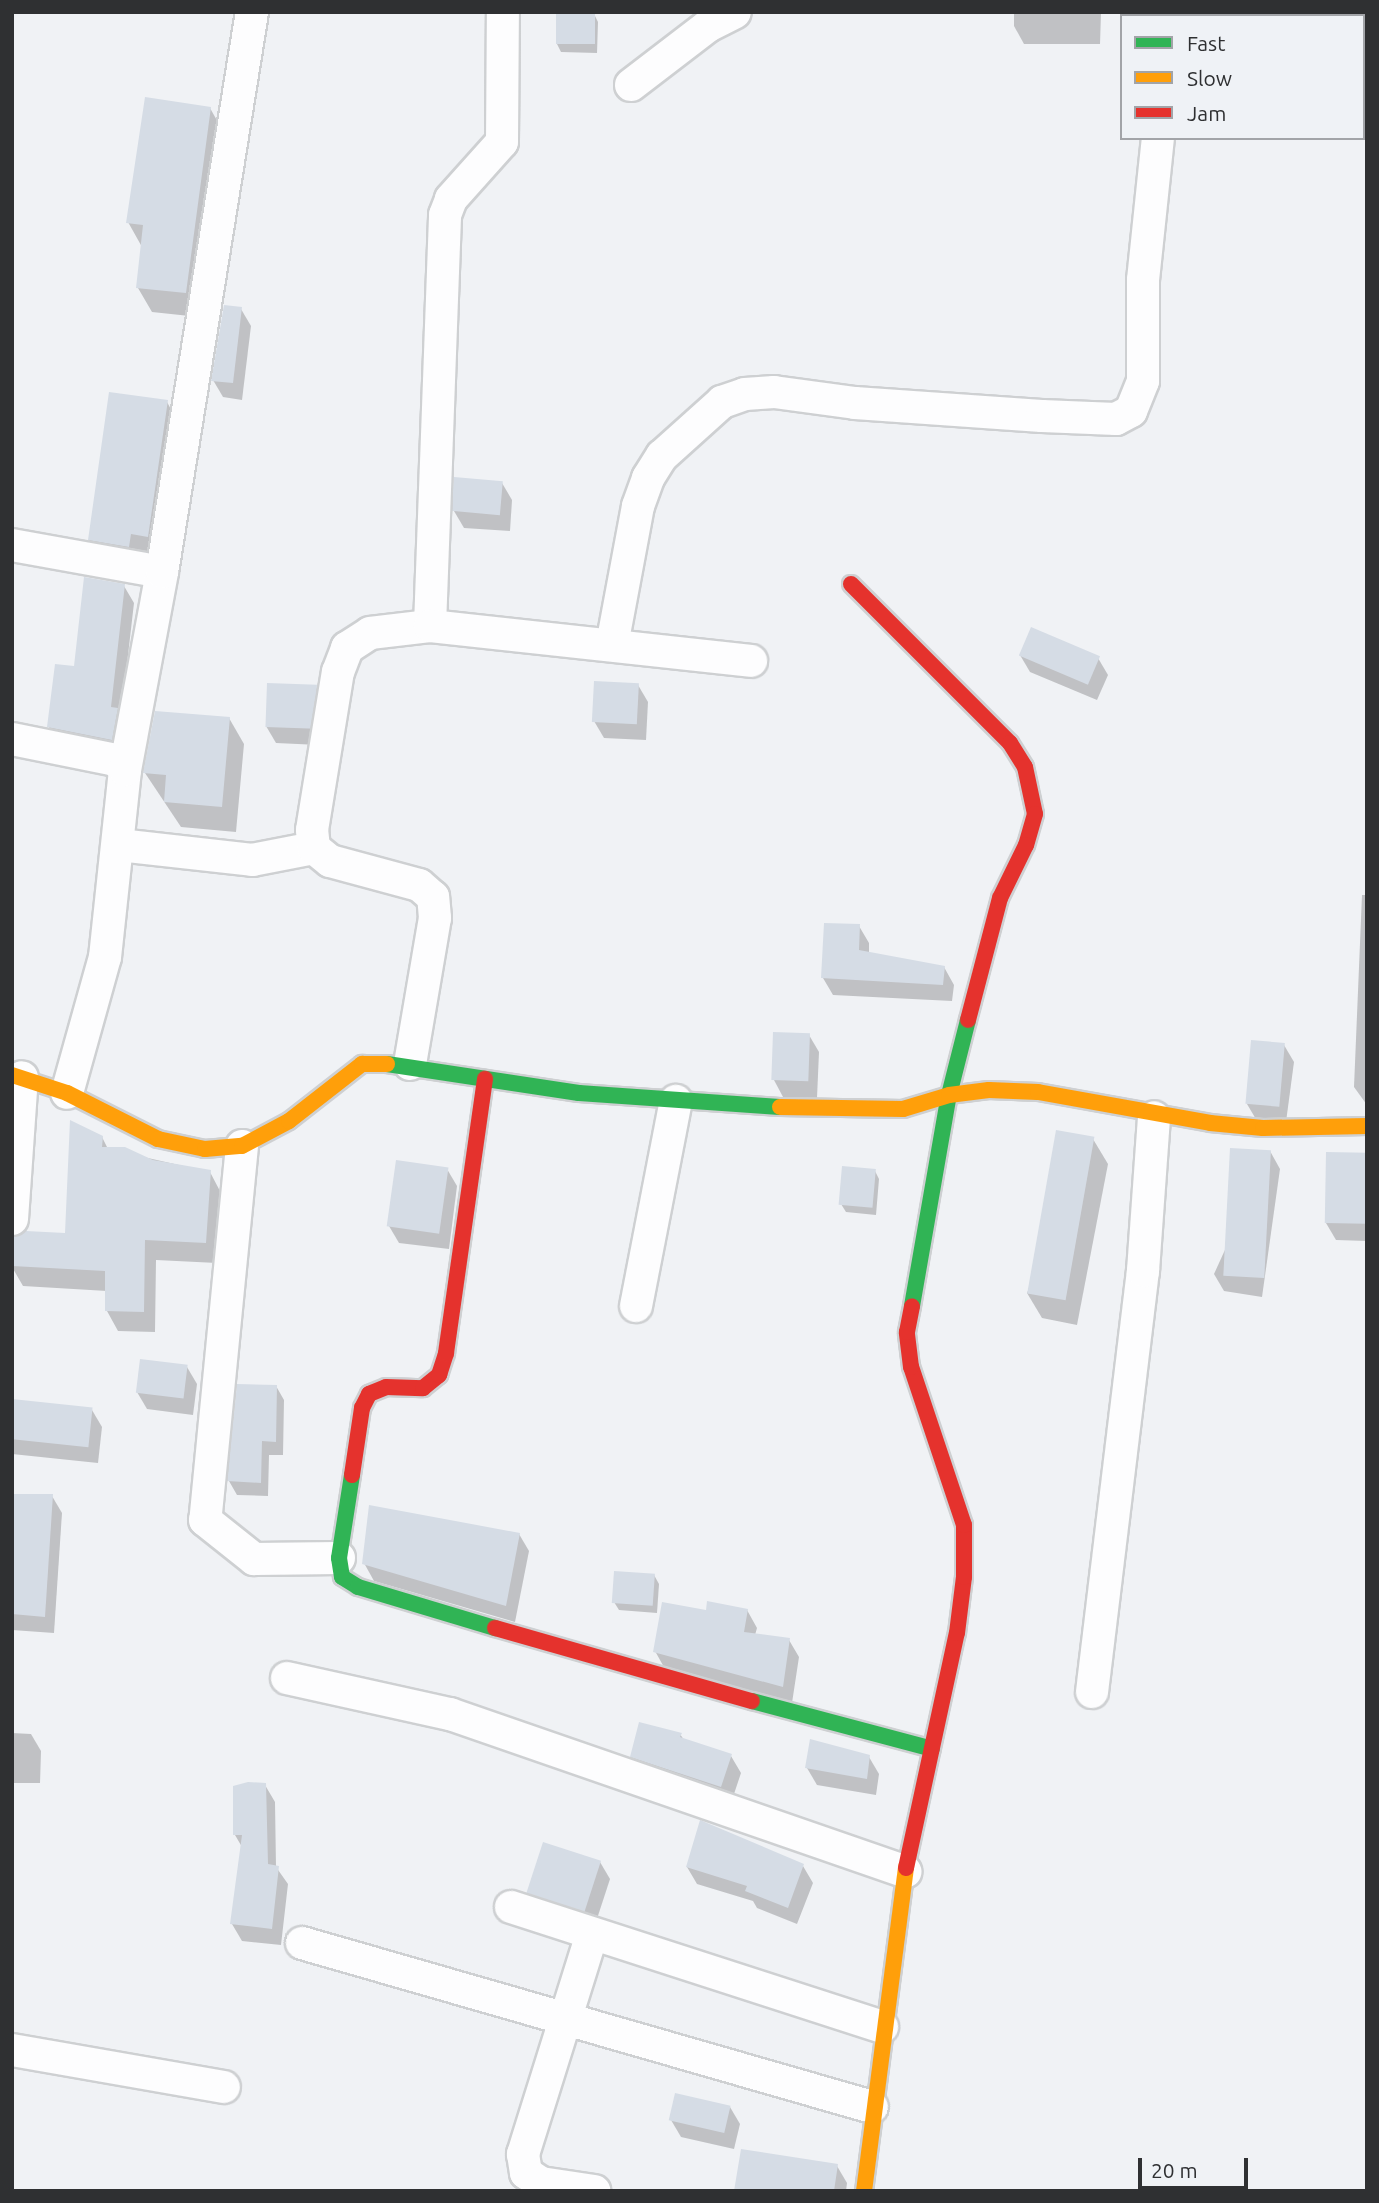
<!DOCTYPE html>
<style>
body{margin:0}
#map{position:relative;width:1379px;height:2203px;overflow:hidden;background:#f0f2f5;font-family:Ubuntu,sans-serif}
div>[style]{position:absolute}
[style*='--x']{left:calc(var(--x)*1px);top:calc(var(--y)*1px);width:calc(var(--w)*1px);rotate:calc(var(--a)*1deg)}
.shadow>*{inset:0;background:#0003}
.building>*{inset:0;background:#d5dce5;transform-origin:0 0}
.roads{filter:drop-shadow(2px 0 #ced0d2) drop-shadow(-2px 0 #ced0d2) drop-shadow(0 2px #ced0d2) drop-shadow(0 -2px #ced0d2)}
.street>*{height:32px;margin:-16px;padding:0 16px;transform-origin:16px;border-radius:16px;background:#fdfdfe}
.fast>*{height:16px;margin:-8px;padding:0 8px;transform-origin:8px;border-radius:8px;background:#30b455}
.slow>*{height:16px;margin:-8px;padding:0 8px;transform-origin:8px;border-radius:8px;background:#ff9f0a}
.jam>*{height:16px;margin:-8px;padding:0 8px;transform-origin:8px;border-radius:8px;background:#e5322d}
span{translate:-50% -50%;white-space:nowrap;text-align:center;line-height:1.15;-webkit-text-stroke:7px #eff2f6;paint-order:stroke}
.frame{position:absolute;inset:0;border:14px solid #2f3032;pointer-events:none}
.legend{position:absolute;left:1120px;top:14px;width:245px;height:126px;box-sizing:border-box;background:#eff2f6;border:2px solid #a2a4a8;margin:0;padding:9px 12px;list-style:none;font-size:21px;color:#2f3032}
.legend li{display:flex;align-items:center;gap:14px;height:35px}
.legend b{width:35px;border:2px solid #a2a4a8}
.scale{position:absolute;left:1138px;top:2158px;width:110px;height:32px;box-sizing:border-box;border:4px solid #2f3032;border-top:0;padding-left:9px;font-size:21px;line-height:24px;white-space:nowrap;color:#2f3032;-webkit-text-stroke:5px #eff2f6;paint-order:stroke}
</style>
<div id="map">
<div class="shadow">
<i style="clip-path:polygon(1014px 12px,1101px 12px,1100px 44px,1024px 44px,1014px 26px)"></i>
<i style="clip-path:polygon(594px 14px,598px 22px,597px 53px,561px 52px,557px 44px)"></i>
<i style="clip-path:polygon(210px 108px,224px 133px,199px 317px,152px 312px,138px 288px,142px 247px,128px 222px)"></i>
<i style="clip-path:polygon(241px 309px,251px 326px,242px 400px,223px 397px,213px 380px)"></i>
<i style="clip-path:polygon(167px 402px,181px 428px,162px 562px,104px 565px,89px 540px)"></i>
<i style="clip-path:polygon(502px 483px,512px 500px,510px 531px,464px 528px,454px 511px)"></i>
<i style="clip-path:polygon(124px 586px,134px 603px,121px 716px,121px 757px,59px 744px,49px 727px,75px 668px)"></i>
<i style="clip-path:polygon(1020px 655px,1098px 658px,1108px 675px,1097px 700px,1030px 672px)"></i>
<i style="clip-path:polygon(638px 685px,648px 702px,646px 740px,604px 738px,594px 721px)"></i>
<i style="clip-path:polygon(316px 687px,326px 704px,319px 745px,276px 743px,266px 726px)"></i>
<i style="clip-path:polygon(229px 718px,244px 744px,236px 832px,181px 827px,145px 773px)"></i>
<i style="clip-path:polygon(1362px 895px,1367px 895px,1367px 1105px,1354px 1087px)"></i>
<i style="clip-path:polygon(859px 926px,869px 943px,869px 954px,944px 967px,954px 985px,952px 1001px,833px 995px,823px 978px)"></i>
<i style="clip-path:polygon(809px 1035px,819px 1052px,817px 1098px,783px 1097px,774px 1080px)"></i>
<i style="clip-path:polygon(1284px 1045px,1294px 1062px,1286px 1122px,1257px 1121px,1247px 1104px)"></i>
<i style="clip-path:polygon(102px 1137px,108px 1149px,210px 1172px,221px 1193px,217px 1263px,156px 1260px,155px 1332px,118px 1331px,107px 1311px,107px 1291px,23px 1286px,12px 1267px,12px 1249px,66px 1235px)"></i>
<i style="clip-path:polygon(1093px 1139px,1108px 1164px,1077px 1325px,1042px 1318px,1027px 1293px)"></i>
<i style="clip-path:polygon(1270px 1151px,1280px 1169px,1262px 1297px,1224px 1291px,1214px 1274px)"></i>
<i style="clip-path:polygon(1367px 1155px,1367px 1241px,1336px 1240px,1326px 1223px)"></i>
<i style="clip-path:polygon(447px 1169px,457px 1186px,449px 1249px,399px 1243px,389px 1226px)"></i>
<i style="clip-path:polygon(875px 1171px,879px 1179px,876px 1215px,846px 1212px,841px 1204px)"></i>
<i style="clip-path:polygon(187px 1367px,197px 1384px,193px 1415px,147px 1409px,137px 1392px)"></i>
<i style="clip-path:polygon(276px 1386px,284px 1400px,283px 1455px,269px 1455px,268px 1496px,237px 1495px,229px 1481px)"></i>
<i style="clip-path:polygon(12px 1401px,92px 1410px,102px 1427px,98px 1463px,12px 1454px)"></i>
<i style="clip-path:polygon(12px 1496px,52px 1496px,62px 1513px,54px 1633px,12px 1630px)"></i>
<i style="clip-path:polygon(519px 1534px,529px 1551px,515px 1622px,374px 1581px,364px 1563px)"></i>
<i style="clip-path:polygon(654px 1575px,659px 1584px,657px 1613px,619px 1610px,614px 1602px)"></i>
<i style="clip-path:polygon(747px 1610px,757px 1628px,755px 1635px,789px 1640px,799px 1657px,792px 1703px,665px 1669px,655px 1651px,707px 1612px)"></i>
<i style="clip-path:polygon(12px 1733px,31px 1734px,41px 1751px,40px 1783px,12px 1783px)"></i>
<i style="clip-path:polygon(680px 1734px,684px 1740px,731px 1756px,741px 1773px,731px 1803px,641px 1774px,631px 1757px)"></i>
<i style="clip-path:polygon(869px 1757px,879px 1774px,876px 1795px,817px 1785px,807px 1768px)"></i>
<i style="clip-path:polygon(265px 1785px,275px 1802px,276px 1867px,288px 1884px,281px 1945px,242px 1941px,232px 1924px,242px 1847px,235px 1835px)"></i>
<i style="clip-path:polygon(701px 1823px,803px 1866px,813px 1883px,797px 1924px,757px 1908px,753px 1901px,697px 1884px,687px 1867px)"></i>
<i style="clip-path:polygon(600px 1862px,610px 1879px,594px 1928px,538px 1909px,528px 1892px)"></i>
<i style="clip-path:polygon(730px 2107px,740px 2124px,734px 2149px,681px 2137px,671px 2120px)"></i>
<i style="clip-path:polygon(837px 2166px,847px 2183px,846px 2191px,736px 2191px)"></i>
</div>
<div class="building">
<i style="left:556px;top:12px;width:39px;height:32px"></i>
<i style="clip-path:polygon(145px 97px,211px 107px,186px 293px,136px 288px,143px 225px,126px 223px)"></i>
<i style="clip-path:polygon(224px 305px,242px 307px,233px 383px,211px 381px)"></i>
<i style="clip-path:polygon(109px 392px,168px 400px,148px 537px,131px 534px,129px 547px,88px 540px)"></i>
<i style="left:454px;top:477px;width:49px;height:34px;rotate:5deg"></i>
<i style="clip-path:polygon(84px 577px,125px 584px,111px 707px,118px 708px,112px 740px,47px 727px,55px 664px,74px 666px)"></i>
<i style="left:1031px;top:627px;width:75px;height:31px;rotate:23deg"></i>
<i style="left:594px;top:681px;width:45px;height:41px;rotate:3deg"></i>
<i style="left:267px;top:683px;width:50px;height:44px;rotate:2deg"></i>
<i style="clip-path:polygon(155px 711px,230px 717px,222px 807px,164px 802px,166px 775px,143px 773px)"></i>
<i style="clip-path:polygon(824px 923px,860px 924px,859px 950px,945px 966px,943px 985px,821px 978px)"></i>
<i style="left:773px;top:1032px;width:37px;height:48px;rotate:2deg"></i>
<i style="left:1251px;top:1040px;width:34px;height:64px;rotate:5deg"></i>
<i style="clip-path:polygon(70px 1120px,103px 1136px,102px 1147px,125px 1147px,153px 1160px,211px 1170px,206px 1243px,145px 1240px,144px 1312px,105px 1311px,105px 1271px,12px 1266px,12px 1237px,26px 1231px,65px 1233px)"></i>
<i style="left:1056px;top:1130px;width:39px;height:166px;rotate:10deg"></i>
<i style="left:1230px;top:1148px;width:41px;height:128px;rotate:3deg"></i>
<i style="left:1326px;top:1152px;width:41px;height:71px;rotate:1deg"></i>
<i style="left:396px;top:1160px;width:53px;height:67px;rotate:8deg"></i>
<i style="left:842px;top:1166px;width:34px;height:39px;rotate:5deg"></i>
<i style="left:140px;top:1359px;width:48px;height:34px;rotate:7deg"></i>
<i style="clip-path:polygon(237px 1384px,277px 1385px,276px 1442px,262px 1441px,261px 1483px,227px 1481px)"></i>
<i style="left:12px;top:1399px;width:81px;height:40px;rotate:6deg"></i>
<i style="clip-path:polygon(12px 1494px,53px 1494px,45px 1617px,12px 1614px)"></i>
<i style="clip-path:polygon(369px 1505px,520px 1533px,506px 1606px,362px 1564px)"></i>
<i style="left:614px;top:1571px;width:41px;height:32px;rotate:4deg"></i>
<i style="clip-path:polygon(707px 1601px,748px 1609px,744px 1632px,790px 1638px,783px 1687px,653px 1652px,662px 1602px,706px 1610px)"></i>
<i style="clip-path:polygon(639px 1722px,682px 1733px,680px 1737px,732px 1754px,721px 1787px,630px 1757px)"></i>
<i style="clip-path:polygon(810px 1739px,870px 1755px,867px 1779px,805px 1768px)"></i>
<i style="clip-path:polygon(248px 1782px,266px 1783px,268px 1864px,279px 1866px,272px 1929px,230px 1924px,242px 1835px,233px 1835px,233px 1786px)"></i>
<i style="clip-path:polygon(700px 1820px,804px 1864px,788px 1908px,745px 1891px,747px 1886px,686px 1867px)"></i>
<i style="left:543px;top:1842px;width:61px;height:54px;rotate:18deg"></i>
<i style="left:675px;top:2093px;width:57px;height:28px;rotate:13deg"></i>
<i style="clip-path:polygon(741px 2149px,838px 2164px,834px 2191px,734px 2191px)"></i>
</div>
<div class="roads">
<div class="street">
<i style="--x:1155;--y:12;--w:4;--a:76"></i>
<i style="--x:631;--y:85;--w:97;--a:-37.5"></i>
<i style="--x:708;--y:26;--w:30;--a:-27"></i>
<i style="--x:12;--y:545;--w:152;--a:10.2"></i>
<i style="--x:430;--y:626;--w:411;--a:-87.9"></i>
<i style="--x:445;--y:215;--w:17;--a:-69"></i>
<i style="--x:451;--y:199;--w:76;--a:-48.2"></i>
<i style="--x:502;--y:142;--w:130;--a:-89.6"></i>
<i style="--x:612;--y:645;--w:141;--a:-79.4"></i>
<i style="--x:638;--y:506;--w:30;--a:-70"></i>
<i style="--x:648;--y:478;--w:26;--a:-58"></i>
<i style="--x:662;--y:456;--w:81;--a:-42"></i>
<i style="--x:722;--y:402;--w:24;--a:-19"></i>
<i style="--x:745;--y:394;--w:29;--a:-4"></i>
<i style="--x:774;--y:392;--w:82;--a:7.7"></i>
<i style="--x:855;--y:403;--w:187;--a:4"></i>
<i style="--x:1042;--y:416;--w:74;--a:2.3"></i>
<i style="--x:1116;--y:419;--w:17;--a:-28"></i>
<i style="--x:1131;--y:411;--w:32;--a:-68"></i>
<i style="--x:1143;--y:381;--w:101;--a:-90"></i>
<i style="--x:1143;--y:280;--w:143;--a:-84"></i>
<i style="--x:12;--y:739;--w:106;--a:11.4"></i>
<i style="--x:116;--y:760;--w:13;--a:48"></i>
<i style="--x:125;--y:770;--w:188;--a:96.1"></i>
<i style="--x:105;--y:957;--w:141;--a:105.6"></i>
<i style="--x:125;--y:770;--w:201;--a:-79.4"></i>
<i style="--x:162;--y:572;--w:567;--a:-80.87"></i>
<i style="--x:119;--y:845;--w:134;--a:6.4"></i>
<i style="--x:252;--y:860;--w:63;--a:-11"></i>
<i style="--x:410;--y:1064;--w:148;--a:-80.3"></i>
<i style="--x:435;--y:918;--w:21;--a:-95"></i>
<i style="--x:433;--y:897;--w:18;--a:-139"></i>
<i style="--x:419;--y:885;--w:92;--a:-164.9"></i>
<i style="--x:330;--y:861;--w:21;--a:-141"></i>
<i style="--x:314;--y:848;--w:18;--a:-96"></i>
<i style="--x:312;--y:830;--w:160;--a:-80.7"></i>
<i style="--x:338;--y:672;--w:26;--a:-69"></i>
<i style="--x:347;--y:648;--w:27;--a:-33"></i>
<i style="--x:370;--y:633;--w:60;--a:-6.7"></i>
<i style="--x:430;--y:626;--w:323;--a:6.2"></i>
<i style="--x:242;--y:1146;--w:376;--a:95.6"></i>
<i style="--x:205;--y:1520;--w:63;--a:38.5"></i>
<i style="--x:254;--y:1559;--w:85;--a:-0.7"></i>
<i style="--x:12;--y:1219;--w:142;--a:-86"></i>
<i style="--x:636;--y:1306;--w:209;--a:-79"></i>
<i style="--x:287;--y:1678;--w:167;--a:12.5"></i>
<i style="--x:450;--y:1714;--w:482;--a:19.1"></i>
<i style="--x:1092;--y:1692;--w:424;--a:-83.1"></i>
<i style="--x:1143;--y:1271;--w:154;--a:-85.9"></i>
<i style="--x:511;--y:1907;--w:390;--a:17.9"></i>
<i style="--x:592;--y:1934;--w:231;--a:107.4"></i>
<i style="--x:523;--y:2154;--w:19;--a:81"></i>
<i style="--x:526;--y:2173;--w:18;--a:34"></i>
<i style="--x:541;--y:2183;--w:54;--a:8.6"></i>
<i style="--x:302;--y:1943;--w:593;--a:16.05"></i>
<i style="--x:12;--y:2050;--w:215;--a:9.9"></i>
</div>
<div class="fast">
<i style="--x:387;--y:1064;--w:194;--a:8.6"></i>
<i style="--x:579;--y:1093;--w:201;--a:4"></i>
<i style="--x:912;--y:1306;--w:214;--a:-80.1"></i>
<i style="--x:949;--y:1095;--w:77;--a:-75.8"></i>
<i style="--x:352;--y:1475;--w:84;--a:98.9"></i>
<i style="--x:339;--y:1558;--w:19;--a:81"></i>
<i style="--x:342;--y:1577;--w:19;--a:32"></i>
<i style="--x:358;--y:1587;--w:143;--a:16.7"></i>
<i style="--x:752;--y:1701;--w:186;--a:14.9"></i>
</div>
<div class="slow">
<i style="--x:12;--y:1075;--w:58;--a:18.1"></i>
<i style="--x:67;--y:1093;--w:102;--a:26.8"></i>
<i style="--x:158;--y:1139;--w:48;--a:12"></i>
<i style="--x:205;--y:1149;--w:37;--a:-5"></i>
<i style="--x:242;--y:1146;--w:53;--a:-28"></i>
<i style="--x:289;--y:1121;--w:93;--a:-38"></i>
<i style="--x:362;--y:1064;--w:25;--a:0"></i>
<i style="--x:780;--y:1107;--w:123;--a:0.9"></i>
<i style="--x:903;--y:1109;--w:48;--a:-16.9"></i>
<i style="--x:949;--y:1095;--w:40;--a:-7.1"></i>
<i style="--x:989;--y:1090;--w:49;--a:2.3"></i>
<i style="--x:1038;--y:1092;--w:175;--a:10.2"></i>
<i style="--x:1210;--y:1123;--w:53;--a:5.4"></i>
<i style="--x:1263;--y:1128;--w:104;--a:-1.1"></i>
<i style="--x:864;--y:2191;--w:326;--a:-82.6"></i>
</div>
<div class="jam">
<i style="--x:851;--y:584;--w:225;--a:45"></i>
<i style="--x:1010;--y:743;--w:28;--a:58"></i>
<i style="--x:1025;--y:767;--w:48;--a:78"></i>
<i style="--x:1035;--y:814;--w:32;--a:106"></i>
<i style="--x:1026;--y:845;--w:59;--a:116.1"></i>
<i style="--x:1000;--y:898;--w:126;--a:104.7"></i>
<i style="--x:352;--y:1475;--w:68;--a:-81.5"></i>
<i style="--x:362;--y:1408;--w:16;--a:-63"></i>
<i style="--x:369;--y:1394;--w:18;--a:-22"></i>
<i style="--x:386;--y:1387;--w:37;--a:2"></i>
<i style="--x:423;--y:1388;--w:21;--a:-39"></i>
<i style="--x:439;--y:1375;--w:23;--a:-72"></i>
<i style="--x:446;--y:1353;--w:277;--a:-81.9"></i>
<i style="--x:495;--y:1628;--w:267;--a:15.9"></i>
<i style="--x:906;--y:1868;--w:240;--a:-77.8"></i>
<i style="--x:957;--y:1633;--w:56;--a:-82.9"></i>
<i style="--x:964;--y:1577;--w:52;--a:-90"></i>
<i style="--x:964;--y:1525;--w:167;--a:-108.5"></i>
<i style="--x:911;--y:1367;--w:35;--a:-97"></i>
<i style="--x:907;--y:1332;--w:26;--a:-79"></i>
</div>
</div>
<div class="frame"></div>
<ul class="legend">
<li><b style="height:9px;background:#30b455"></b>Fast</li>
<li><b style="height:9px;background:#ff9f0a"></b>Slow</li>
<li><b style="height:9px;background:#e5322d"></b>Jam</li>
</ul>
<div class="scale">20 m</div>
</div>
